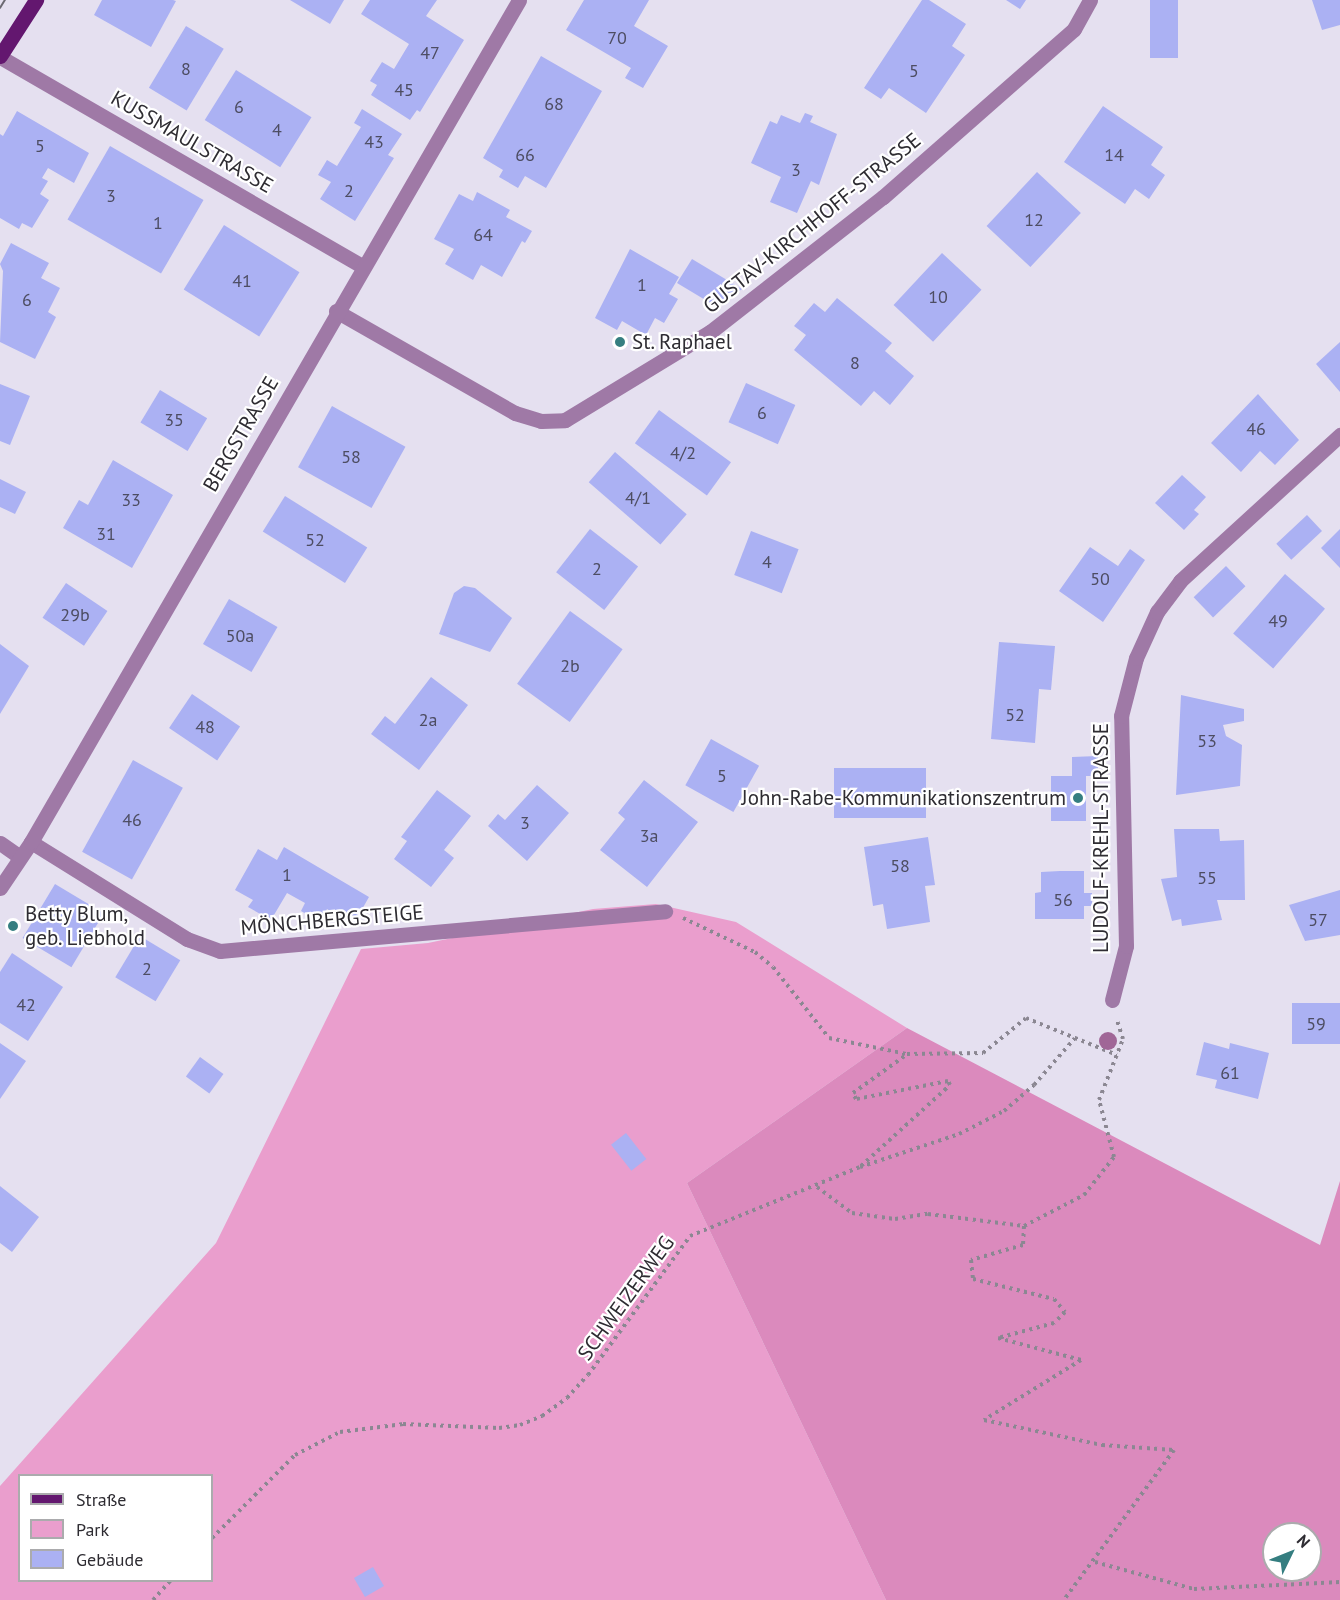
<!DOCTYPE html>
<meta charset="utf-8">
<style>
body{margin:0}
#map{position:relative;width:1340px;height:1600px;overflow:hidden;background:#e5e0f0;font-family:"PT Sans",sans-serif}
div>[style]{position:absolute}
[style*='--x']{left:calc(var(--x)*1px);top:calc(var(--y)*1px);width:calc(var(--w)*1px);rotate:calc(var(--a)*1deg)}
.green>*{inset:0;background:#ea9ecd}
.forest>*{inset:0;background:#db8abd}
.building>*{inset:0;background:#abb1f3;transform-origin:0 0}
.path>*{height:4px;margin-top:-2px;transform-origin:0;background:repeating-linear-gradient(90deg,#8b8792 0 3px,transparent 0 7.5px)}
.minor>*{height:15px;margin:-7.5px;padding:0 7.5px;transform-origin:7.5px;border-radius:7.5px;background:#9f79a6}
.major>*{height:15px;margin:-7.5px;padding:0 7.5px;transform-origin:7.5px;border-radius:7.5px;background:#63176f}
.tram>*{height:1.5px;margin:-0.75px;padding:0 0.75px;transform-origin:0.75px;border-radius:0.75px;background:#6c6972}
.trees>*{width:18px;height:18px;margin:-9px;border-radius:50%;background:#a06697}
.dots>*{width:16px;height:16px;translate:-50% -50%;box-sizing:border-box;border:3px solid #fff;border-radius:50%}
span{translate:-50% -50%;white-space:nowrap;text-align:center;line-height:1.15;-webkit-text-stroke:4.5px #fff;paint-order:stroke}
.number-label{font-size:18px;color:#4d4d62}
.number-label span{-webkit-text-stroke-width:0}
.street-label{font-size:21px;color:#2e2c32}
.poi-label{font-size:21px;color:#2e2c32}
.left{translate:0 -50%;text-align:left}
.right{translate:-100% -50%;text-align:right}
.legend{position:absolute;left:18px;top:1474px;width:195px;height:108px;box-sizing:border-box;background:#fff;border:2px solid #ababad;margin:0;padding:8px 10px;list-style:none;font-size:18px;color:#2e2c32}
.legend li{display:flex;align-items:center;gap:12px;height:30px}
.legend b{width:30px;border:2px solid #ababad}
.north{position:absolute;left:1262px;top:1522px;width:60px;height:60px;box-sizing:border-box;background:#fff;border:2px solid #ababad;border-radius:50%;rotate:47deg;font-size:16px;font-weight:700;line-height:24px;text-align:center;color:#2e2c32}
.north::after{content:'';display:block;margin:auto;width:21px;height:27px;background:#357e80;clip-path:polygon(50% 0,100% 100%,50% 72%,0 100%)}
</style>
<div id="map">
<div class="green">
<i style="clip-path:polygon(evenodd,656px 904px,736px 922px,907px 1028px,687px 1183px,886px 1600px,0 1600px,0 1486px,216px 1243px,361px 949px,428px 943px,593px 909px,656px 904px,20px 1476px,212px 1476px,212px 1580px,20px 1580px,20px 1476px)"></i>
</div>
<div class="forest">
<i style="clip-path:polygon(evenodd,907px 1028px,1320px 1245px,1340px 1181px,1340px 1600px,886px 1600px,687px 1183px,907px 1028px,1274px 1534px,1310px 1534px,1310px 1570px,1274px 1570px,1274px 1534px)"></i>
</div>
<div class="building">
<i style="clip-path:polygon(102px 0,173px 0,176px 1px,151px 47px,94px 15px)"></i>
<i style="clip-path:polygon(290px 0,344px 0,330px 24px)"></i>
<i style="clip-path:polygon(370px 0,437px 0,426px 16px,464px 40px,420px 112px,417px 110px,410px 120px,371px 95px,377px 85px,370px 81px,382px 62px,394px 69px,409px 44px,361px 14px)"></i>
<i style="clip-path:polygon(584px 0,649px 0,634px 26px,668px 46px,643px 88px,625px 78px,631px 68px,566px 30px)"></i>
<i style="clip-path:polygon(922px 0,929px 0,966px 24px,952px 46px,965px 55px,926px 113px,889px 88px,881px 99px,864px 88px)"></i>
<i style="clip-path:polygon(1006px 0,1026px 0,1020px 9px)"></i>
<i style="left:1150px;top:0;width:28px;height:58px"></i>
<i style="clip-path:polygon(1312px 0,1340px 0,1340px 25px,1322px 30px)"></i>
<i style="left:186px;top:26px;width:44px;height:72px;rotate:31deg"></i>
<i style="clip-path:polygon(541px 56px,602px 91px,546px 188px,525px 176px,518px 188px,499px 177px,503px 170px,483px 158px)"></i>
<i style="left:236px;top:70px;width:89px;height:59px;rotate:32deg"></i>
<i style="clip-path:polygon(1103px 106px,1163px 147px,1151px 165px,1165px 175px,1149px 199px,1135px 189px,1125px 204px,1064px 162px)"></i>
<i style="clip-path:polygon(362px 109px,402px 134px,388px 155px,394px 158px,355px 221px,320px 199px,331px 182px,318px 175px,327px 160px,337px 166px,361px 127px,354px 123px)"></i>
<i style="clip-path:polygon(17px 111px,89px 153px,74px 183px,48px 168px,42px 178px,48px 181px,40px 194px,49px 200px,32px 228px,22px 223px,19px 229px,0 218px,0 134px,3px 136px)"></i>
<i style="clip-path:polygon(805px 113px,813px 116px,810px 122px,837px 134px,819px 185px,811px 181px,797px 213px,770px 202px,781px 177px,751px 163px,770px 121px,777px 124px,781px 115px,800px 123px)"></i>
<i style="left:110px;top:146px;width:108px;height:85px;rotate:30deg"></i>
<i style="left:1037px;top:172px;width:60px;height:74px;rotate:43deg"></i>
<i style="clip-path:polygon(477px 192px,510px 210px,506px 217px,532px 231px,525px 243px,522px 241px,502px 277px,481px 265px,473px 280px,445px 264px,454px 249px,434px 239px,459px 194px,473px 201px)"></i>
<i style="left:224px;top:225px;width:89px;height:76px;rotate:32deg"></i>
<i style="clip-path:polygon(11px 243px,49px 263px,41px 278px,60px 288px,48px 312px,56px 317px,35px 359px,0 342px,3px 271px,0 264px)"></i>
<i style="clip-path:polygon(630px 249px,679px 277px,669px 294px,678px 299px,664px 323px,655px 318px,646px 335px,622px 321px,617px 330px,595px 318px)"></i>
<i style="left:942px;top:253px;width:54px;height:71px;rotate:43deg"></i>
<i style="clip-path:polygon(692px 259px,742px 289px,717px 307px,677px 283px)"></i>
<i style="clip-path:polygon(837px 298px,892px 343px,885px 351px,914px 376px,890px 405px,874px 391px,861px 406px,794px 350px,806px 335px,794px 326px,814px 303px,825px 312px)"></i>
<i style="clip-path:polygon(1340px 342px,1340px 392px,1316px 364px)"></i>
<i style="left:746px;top:383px;width:54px;height:43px;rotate:24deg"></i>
<i style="clip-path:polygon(0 384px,30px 396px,10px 445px,0 441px)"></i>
<i style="left:160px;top:390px;width:55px;height:38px;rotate:31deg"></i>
<i style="clip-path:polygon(1258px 394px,1299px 440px,1275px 465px,1260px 451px,1241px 472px,1211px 443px)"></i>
<i style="left:332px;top:406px;width:84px;height:70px;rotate:29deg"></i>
<i style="left:659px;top:410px;width:89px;height:41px;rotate:36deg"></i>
<i style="left:615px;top:452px;width:95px;height:40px;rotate:41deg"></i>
<i style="clip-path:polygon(113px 460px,173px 495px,132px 568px,63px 528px,79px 500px,88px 505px)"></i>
<i style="clip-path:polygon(1182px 475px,1206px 497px,1194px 510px,1199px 514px,1184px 530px,1155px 503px)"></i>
<i style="clip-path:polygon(0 479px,26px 492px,15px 514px,0 507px)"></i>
<i style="left:285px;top:496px;width:97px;height:42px;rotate:32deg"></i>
<i style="left:1307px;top:515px;width:22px;height:42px;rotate:47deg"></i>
<i style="left:590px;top:529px;width:61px;height:55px;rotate:38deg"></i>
<i style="clip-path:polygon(1340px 529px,1340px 568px,1321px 548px)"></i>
<i style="left:751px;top:531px;width:51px;height:47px;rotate:21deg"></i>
<i style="clip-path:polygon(1090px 547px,1118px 566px,1130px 549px,1145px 560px,1103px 622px,1059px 591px)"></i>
<i style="left:1226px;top:566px;width:28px;height:45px;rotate:46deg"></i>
<i style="left:1285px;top:574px;width:53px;height:79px;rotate:41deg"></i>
<i style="left:66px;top:583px;width:50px;height:42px;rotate:34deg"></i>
<i style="clip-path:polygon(464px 586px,475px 588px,512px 618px,490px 652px,439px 634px,454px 593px)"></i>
<i style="left:229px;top:599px;width:56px;height:52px;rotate:30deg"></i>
<i style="left:570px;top:611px;width:65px;height:90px;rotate:36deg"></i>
<i style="clip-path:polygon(999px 642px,1055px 646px,1051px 690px,1039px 689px,1035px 743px,991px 739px)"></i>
<i style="clip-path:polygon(0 644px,29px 666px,0 714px)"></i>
<i style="clip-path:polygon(431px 677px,468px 705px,419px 770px,371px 734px,385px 716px,395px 724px)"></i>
<i style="left:192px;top:694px;width:58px;height:41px;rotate:34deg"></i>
<i style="clip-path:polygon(1181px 695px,1244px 709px,1244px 721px,1223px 725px,1226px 736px,1242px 745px,1240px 786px,1176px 795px)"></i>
<i style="left:711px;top:739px;width:55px;height:53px;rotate:29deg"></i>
<i style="clip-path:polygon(1098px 756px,1098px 776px,1086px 776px,1086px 821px,1051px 821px,1051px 776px,1072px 776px,1072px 757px)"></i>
<i style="left:133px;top:760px;width:57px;height:105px;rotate:29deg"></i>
<i style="left:926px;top:768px;width:50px;height:92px;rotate:90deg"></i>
<i style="clip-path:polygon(644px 780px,698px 822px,647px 887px,600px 850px,625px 819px,618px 813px)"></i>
<i style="clip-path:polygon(537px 785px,569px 813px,527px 861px,488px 826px,498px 814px,505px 820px)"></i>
<i style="clip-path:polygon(437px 790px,471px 816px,444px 850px,454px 858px,431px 887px,394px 859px,407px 841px,401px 837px)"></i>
<i style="clip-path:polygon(1174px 829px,1219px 829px,1220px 841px,1244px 840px,1245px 900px,1217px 900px,1222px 920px,1182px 926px,1181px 919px,1172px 921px,1161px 879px,1177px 877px)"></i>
<i style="clip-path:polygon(928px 837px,935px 885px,925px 886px,930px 922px,887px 929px,883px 904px,873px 906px,864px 847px)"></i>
<i style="clip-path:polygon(284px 847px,369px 897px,353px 925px,327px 909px,320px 922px,301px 911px,305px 903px,287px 893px,271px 920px,248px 907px,253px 900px,235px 890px,258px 849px,277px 860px)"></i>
<i style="clip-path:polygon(1060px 871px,1084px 871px,1084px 893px,1092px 893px,1092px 906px,1084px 906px,1084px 919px,1035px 919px,1035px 893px,1041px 892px,1041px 872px)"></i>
<i style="left:55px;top:884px;width:57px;height:63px;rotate:31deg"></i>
<i style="clip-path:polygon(1340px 890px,1340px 935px,1305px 941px,1289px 905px)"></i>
<i style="left:140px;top:936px;width:47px;height:48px;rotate:31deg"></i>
<i style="clip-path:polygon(12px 953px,63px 987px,28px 1041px,0 1023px,0 972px)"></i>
<i style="left:1340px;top:1003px;width:41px;height:48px;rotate:90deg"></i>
<i style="clip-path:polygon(1204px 1042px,1229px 1049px,1230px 1043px,1269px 1053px,1258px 1099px,1215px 1088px,1217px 1080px,1196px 1075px)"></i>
<i style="clip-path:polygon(0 1043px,26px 1061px,0 1099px)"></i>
<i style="left:200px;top:1057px;width:29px;height:24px;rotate:36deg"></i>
<i style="left:626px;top:1133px;width:33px;height:19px;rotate:52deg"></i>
<i style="clip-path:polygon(0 1186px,39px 1217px,12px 1252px,0 1243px)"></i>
<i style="left:373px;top:1567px;width:22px;height:22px;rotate:60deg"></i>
</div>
<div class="path">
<i style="--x:683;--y:918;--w:80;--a:25.3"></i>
<i style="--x:755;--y:952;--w:23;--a:40"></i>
<i style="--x:773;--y:967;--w:90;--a:51.7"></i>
<i style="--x:829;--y:1038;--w:80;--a:11.6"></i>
<i style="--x:907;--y:1054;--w:76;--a:-0.8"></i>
<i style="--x:983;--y:1053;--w:55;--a:-39.1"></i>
<i style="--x:1026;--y:1018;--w:98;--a:22.1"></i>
<i style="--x:861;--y:1166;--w:120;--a:-42.3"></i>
<i style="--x:950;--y:1085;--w:4;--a:-117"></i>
<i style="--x:948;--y:1081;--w:94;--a:168.9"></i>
<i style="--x:856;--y:1099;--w:7;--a:-117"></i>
<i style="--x:853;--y:1093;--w:65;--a:-35.6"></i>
<i style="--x:817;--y:1187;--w:44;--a:36.6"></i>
<i style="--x:852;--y:1213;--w:43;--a:7.9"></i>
<i style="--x:895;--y:1219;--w:33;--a:-9"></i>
<i style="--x:928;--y:1214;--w:97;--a:7.1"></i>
<i style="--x:1024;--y:1226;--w:19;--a:93"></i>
<i style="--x:1023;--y:1245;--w:54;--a:163.9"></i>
<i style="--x:971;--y:1260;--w:19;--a:84"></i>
<i style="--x:973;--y:1279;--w:83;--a:13.9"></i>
<i style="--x:1054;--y:1299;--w:17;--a:50"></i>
<i style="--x:1065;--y:1312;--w:16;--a:135"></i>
<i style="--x:1054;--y:1323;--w:58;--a:165"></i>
<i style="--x:998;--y:1338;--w:86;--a:14.8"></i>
<i style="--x:1081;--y:1360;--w:114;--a:148.3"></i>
<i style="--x:984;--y:1420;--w:121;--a:12"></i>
<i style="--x:1102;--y:1445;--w:72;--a:4"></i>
<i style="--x:1174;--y:1450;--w:186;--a:126.3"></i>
<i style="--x:1024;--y:1226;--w:68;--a:-27.3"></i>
<i style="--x:1084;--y:1195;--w:48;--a:-51.7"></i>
<i style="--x:1114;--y:1157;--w:59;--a:-104.7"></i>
<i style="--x:1099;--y:1100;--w:66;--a:-68.5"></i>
<i style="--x:1123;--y:1039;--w:20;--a:-108"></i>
<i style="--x:212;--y:1538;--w:117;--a:-45"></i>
<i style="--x:295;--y:1455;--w:51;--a:-27.1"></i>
<i style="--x:340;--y:1432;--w:64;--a:-7.2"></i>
<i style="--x:403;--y:1424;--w:96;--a:2.4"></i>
<i style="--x:499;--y:1428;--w:21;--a:-8"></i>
<i style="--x:520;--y:1425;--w:24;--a:-22"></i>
<i style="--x:542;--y:1416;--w:31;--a:-36"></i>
<i style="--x:567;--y:1398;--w:31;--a:-48"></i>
<i style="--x:588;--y:1375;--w:172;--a:-53.7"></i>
<i style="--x:690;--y:1236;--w:183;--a:-22.1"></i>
<i style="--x:860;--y:1167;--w:104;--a:-18.4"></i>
<i style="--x:959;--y:1134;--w:51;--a:-27.1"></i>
<i style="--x:1004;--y:1111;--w:40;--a:-41"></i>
<i style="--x:1034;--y:1085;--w:62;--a:-48.9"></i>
<i style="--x:1095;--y:1562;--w:103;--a:15.3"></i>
<i style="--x:1194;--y:1589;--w:146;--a:-2.7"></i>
<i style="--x:153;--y:1600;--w:27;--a:-48"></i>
</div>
<div class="minor">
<i style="--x:0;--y:57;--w:418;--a:30"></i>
<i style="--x:336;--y:311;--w:206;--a:29.7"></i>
<i style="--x:515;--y:413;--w:27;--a:17"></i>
<i style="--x:541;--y:421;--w:24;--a:-2"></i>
<i style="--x:565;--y:420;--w:170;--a:-31.3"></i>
<i style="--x:710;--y:332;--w:219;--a:-38"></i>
<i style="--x:883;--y:197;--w:254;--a:-41.3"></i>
<i style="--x:1074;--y:29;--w:33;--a:-61"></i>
<i style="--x:31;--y:842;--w:184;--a:31.9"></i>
<i style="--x:187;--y:939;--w:35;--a:20"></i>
<i style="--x:220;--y:951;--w:447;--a:-5.1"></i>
<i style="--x:0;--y:843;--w:24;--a:35"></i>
<i style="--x:0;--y:888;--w:55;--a:-56"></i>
<i style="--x:31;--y:842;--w:973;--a:-59.9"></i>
<i style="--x:1112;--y:1000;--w:56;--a:-75.5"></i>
<i style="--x:1126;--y:946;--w:230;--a:-91.2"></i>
<i style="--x:1121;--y:716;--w:60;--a:-75.5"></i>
<i style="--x:1136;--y:658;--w:51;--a:-65.5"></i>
<i style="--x:1157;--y:612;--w:39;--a:-53"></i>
<i style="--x:1180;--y:581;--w:217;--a:-42.4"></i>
</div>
<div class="major">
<i style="--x:0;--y:56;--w:67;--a:-57.3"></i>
</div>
<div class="tram">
<i style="--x:0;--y:8;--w:9;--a:-58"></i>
</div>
<div class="trees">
<i style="left:1108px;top:1041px"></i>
</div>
<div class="dots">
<i style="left:620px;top:342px;background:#357e80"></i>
<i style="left:1078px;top:798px;background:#357e80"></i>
<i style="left:13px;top:926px;background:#357e80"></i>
</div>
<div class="number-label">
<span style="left:617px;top:38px">70</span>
<span style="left:430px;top:53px">47</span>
<span style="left:186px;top:69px">8</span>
<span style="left:914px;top:71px">5</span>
<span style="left:404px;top:90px">45</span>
<span style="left:554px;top:104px">68</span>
<span style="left:239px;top:107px">6</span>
<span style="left:277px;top:130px">4</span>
<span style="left:374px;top:142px">43</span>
<span style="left:40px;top:146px">5</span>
<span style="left:525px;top:155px">66</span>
<span style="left:1114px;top:155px">14</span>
<span style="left:796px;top:170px">3</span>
<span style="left:349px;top:191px">2</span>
<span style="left:111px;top:196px">3</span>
<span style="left:1034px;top:220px">12</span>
<span style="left:158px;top:223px">1</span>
<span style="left:483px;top:235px">64</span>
<span style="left:242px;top:281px">41</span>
<span style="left:642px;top:285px">1</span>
<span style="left:938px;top:297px">10</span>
<span style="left:27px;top:300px">6</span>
<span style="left:855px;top:363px">8</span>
<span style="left:762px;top:413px">6</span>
<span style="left:174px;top:420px">35</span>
<span style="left:1256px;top:429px">46</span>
<span style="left:683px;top:453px">4/2</span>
<span style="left:351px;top:457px">58</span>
<span style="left:638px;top:498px">4/1</span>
<span style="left:131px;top:500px">33</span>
<span style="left:106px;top:534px">31</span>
<span style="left:315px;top:540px">52</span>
<span style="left:767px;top:562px">4</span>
<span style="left:597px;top:569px">2</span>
<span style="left:1100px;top:579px">50</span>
<span style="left:75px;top:615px">29b</span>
<span style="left:1278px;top:621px">49</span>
<span style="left:240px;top:636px">50a</span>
<span style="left:570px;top:666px">2b</span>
<span style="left:1015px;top:715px">52</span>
<span style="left:428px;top:720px">2a</span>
<span style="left:205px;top:727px">48</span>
<span style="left:1207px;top:741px">53</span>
<span style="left:722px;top:776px">5</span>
<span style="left:132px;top:820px">46</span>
<span style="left:525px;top:823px">3</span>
<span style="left:649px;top:836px">3a</span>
<span style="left:900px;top:866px">58</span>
<span style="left:287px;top:875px">1</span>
<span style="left:1207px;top:878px">55</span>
<span style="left:1063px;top:900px">56</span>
<span style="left:1318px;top:920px">57</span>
<span style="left:147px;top:969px">2</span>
<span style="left:26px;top:1005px">42</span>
<span style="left:1316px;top:1024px">59</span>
<span style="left:1230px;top:1073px">61</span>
</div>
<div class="street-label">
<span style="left:192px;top:142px;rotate:30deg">KUSSMAULSTRASSE</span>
<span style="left:812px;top:223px;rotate:-39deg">GUSTAV-KIRCHHOFF-STRASSE</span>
<span style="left:241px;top:434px;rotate:-60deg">BERGSTRASSE</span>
<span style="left:1101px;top:838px;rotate:-90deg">LUDOLF-KREHL-STRASSE</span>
<span style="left:332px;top:920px;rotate:-5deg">MÖNCHBERGSTEIGE</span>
<span style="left:626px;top:1298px;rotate:-54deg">SCHWEIZERWEG</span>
</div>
<div class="poi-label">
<span class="left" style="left:632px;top:342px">St. Raphael</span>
<span class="right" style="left:1066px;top:798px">John-Rabe-Kommunikationszentrum</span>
<span class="left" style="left:25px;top:926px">Betty Blum,<br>geb. Liebhold</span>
</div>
<ul class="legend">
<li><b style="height:8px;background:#63176f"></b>Straße</li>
<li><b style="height:16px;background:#ea9ecd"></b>Park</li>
<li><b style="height:16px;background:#abb1f3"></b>Gebäude</li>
</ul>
<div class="north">N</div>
</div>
